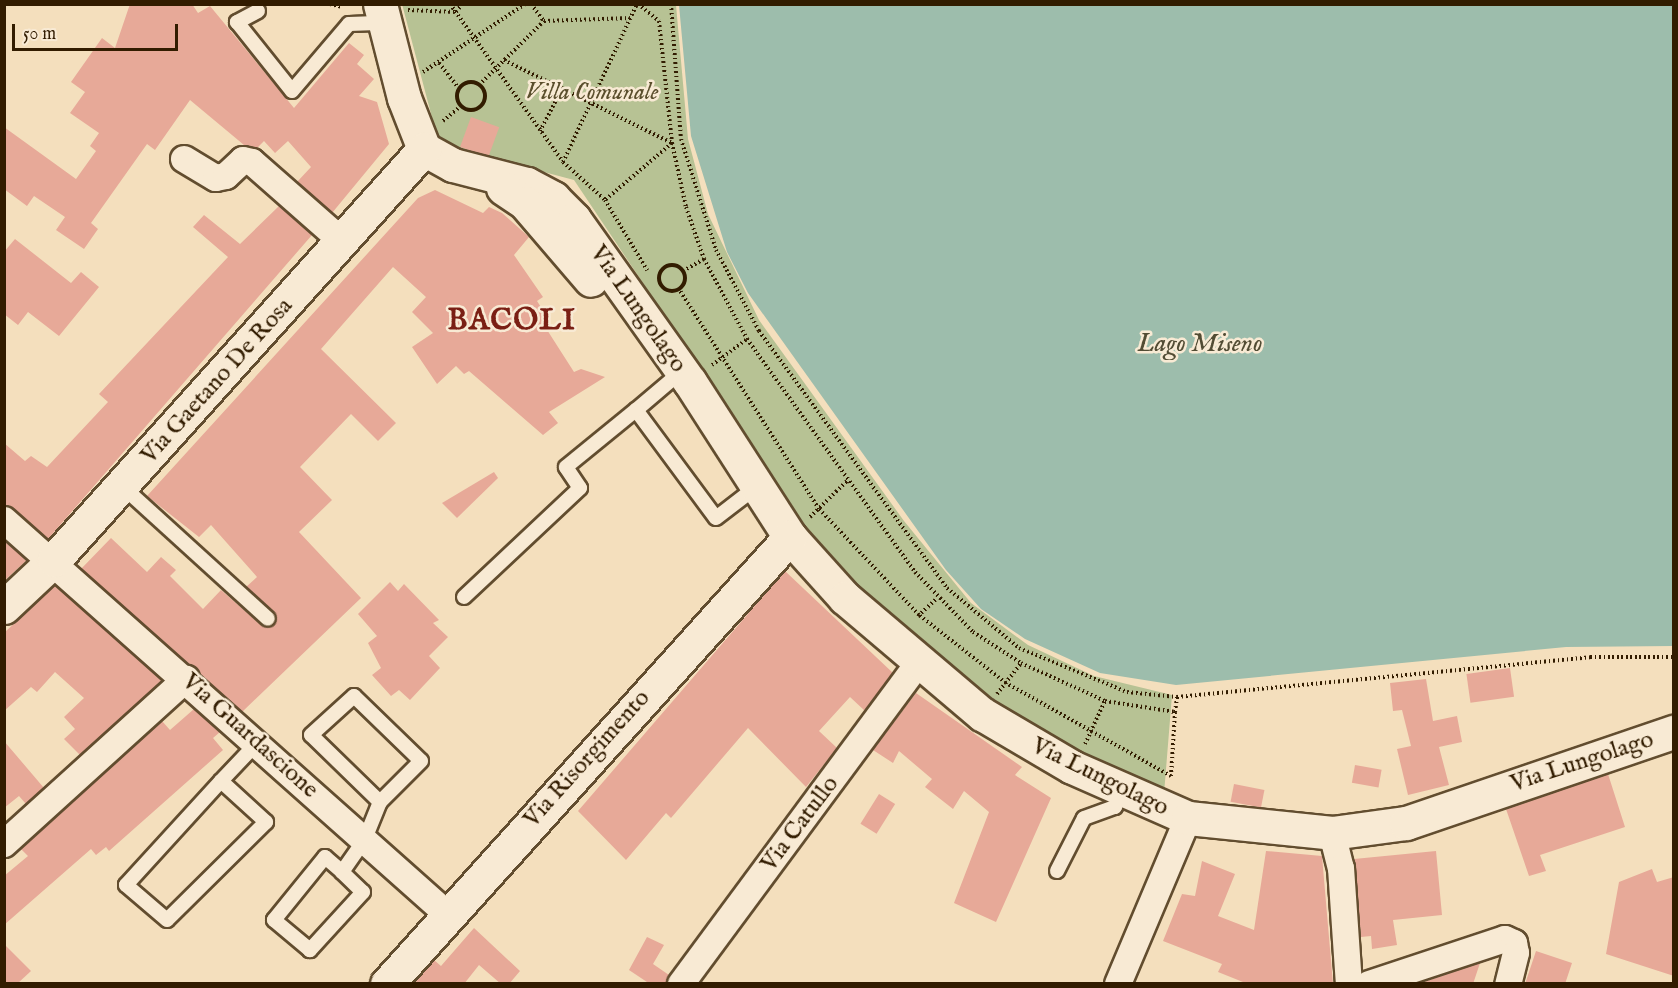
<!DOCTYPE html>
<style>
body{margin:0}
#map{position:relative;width:1678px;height:988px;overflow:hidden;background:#f4dfbd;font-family:"IM FELL English",serif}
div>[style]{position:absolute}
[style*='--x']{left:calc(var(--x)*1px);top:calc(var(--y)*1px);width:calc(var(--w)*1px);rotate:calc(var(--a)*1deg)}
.green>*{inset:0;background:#b7c294}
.water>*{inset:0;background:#9dbdac}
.building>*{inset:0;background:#e7a998;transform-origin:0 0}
.path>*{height:4px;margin-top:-2px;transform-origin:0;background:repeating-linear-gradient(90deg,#321c00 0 1.5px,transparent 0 4.5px)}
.path>.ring{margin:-2px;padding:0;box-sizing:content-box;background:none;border:4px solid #321c00;border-radius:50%}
.roads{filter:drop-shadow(2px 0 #624d2f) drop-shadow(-2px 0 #624d2f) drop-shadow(0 2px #624d2f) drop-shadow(0 -2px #624d2f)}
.lane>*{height:14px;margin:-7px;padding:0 7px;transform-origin:7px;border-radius:7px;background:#f8ead4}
.street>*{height:26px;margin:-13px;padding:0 13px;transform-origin:13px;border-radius:13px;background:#f8ead4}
.secondary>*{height:33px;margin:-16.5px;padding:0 16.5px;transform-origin:16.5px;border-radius:16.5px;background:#f8ead4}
span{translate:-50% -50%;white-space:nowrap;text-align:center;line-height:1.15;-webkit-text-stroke:5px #f8ead4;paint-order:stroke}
.park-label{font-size:24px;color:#5a4e2c;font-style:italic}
.street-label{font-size:24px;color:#321c00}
.water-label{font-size:26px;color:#524c34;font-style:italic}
.district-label{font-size:30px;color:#7a1f14;font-weight:700;letter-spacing:1.5px}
.frame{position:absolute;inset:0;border:6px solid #321c00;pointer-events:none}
.scale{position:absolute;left:12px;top:24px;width:166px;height:27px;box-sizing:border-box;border:3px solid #321c00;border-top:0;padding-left:8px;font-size:18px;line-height:21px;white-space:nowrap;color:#321c00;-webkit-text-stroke:4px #f8ead4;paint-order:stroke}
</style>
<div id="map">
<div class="green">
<i style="clip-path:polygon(402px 4px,676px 5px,688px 139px,708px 214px,759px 320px,904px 521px,971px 603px,1028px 645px,1094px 676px,1172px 695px,1164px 794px,995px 708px,899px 629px,807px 528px,574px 180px,439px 144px)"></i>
</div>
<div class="water">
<i style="clip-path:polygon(679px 5px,1673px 5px,1673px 646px,1566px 647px,1176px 685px,1100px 673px,1025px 639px,981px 609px,946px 570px,748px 293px,727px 252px,691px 136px)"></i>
</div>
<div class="building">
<i style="clip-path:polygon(130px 4px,192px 4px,198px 13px,210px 6px,294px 108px,349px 43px,364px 55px,357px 64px,374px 79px,359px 96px,377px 102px,389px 144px,332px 213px,297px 182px,311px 167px,288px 141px,275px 153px,264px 141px,257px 148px,244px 145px,190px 100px,155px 150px,147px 144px,91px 223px,98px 229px,84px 249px,56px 230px,65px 217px,34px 196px,27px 206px,4px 189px,4px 127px,76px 179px,96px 151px,90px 146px,99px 133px,70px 113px,85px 92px,71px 82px,102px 38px,115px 48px)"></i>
<i style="left:471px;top:117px;width:30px;height:32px;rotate:20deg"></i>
<i style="clip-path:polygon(435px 190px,483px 213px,489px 207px,502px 213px,529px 237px,514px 255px,543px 297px,537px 301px,548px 318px,542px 322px,574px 372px,581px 369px,605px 377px,549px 412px,558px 423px,543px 435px,469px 371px,464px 374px,456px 366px,437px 384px,412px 347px,433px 333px,412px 312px,426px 297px,393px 267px,321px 349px,396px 423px,378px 441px,351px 414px,300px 467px,332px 500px,299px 532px,361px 598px,242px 712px,81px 569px,111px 538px,147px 572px,161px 557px,176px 570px,170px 576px,203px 609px,221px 590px,262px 626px,274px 625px,274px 613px,246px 587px,257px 577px,211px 525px,199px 537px,147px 496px,418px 198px)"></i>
<i style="clip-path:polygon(279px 206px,312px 235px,48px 539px,4px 505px,4px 443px,25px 461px,31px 456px,47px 467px,108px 402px,99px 394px,228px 257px,193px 227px,204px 215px,240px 244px)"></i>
<i style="clip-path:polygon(15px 239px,71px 283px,81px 272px,99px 287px,59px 336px,28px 312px,18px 325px,4px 314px,4px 252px)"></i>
<i style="clip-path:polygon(494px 472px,498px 478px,457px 518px,442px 503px)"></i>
<i style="clip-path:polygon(4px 541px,27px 560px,4px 581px)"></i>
<i style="clip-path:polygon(785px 571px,893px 673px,865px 711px,850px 697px,819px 731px,837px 748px,806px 787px,748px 728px,671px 818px,666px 813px,626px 860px,578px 811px)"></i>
<i style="clip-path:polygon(390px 582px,398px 591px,404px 584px,439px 620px,433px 623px,448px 637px,429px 656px,440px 668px,410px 700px,399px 690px,391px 696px,372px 675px,381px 668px,368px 643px,377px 636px,358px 614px)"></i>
<i style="clip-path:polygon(55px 585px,162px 681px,80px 755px,64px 739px,75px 729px,64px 717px,84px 698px,55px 672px,37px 692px,31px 687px,4px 711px,4px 633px)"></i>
<i style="left:1510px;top:668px;width:29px;height:44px;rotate:82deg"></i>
<i style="clip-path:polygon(1426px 679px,1433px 721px,1457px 716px,1462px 742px,1439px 747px,1449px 785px,1408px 795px,1397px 749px,1411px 746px,1402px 710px,1393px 711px,1390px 683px)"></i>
<i style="clip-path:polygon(916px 693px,1022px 767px,1015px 775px,1051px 798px,996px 922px,954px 903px,989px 812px,964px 791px,953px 809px,925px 787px,932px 779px,899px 751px,893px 763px,873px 750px)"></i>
<i style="clip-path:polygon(194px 709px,220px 732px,213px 738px,223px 750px,109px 851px,106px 847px,96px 855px,91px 849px,4px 925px,4px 876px,28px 856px,21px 849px,162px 721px,170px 730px)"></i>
<i style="clip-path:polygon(4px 741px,44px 788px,26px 804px,19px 796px,4px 808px)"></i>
<i style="left:1355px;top:765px;width:27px;height:18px;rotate:10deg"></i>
<i style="clip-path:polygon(1608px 774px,1625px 827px,1540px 855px,1546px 871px,1529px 876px,1506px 809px)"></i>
<i style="left:1234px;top:784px;width:31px;height:18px;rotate:11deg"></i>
<i style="left:879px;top:794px;width:19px;height:35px;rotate:32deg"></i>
<i style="clip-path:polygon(1266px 851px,1322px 856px,1333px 984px,1248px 984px,1218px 972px,1222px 964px,1163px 941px,1182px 894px,1195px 896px,1202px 861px,1235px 874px,1218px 916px,1254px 930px)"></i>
<i style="clip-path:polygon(1436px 851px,1442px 915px,1393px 920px,1397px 945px,1372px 949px,1371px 936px,1361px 937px,1354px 859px)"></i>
<i style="clip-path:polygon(1652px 869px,1657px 882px,1674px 877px,1674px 976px,1606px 954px,1619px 882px)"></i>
<i style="clip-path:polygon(474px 928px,520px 971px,509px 984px,501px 984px,479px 965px,464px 984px,414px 984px,434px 960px,441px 966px)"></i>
<i style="clip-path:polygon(647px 937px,664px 945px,653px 964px,669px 975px,666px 984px,650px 984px,629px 970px)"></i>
<i style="clip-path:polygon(4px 944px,31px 971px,17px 984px,4px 984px)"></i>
<i style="clip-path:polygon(1536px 951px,1572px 963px,1565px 984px,1525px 984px)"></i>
<i style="clip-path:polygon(1480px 963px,1473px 984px,1418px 984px)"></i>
</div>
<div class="path">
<i style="--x:330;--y:4;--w:12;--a:14"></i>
<i style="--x:450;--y:4;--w:194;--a:54.4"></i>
<i style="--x:563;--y:162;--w:57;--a:42.1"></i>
<i style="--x:605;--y:200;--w:82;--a:59"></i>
<i style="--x:531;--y:4;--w:20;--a:53"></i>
<i style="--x:638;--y:4;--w:27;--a:39"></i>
<i style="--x:659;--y:21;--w:123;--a:83.9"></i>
<i style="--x:672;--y:143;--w:66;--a:77.7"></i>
<i style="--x:686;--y:207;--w:55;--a:70.9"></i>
<i style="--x:704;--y:259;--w:91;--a:61.7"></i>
<i style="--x:747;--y:339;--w:287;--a:54.2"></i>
<i style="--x:915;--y:572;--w:83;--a:46"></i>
<i style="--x:973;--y:632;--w:57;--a:32.9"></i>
<i style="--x:1021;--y:663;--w:92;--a:24.3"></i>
<i style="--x:1105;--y:701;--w:71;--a:8.9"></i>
<i style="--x:1175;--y:712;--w:64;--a:93.6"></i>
<i style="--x:1171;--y:776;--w:189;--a:-150.6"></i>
<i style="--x:1006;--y:683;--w:110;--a:-142"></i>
<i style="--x:919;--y:615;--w:146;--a:-133.3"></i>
<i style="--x:819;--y:509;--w:261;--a:-122.5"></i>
<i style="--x:671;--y:4;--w:135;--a:85.8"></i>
<i style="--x:681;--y:139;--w:116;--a:72.5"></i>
<i style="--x:716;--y:250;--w:92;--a:62"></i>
<i style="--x:759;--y:331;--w:318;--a:53.8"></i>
<i style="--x:947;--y:588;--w:94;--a:39.8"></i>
<i style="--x:1019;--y:648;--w:117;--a:22.2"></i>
<i style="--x:1127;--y:692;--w:50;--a:5.7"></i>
<i style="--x:1177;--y:697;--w:415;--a:-5.5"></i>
<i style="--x:1590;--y:657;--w:84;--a:0"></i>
<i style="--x:408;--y:10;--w:48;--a:2.4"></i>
<i style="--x:456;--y:12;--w:10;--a:-53"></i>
<i style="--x:504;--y:60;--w:187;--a:26.3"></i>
<i style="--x:672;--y:143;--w:88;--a:139.6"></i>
<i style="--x:439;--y:63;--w:33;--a:52"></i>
<i style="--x:423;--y:72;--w:123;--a:-33.7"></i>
<i class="ring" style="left:457px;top:82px;width:24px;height:24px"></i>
<i style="--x:479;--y:85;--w:91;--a:-44.6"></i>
<i style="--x:544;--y:21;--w:86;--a:-2"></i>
<i style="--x:443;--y:121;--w:23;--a:-40"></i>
<i style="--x:540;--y:131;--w:50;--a:-62.4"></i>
<i style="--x:563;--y:162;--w:174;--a:-64.9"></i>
<i class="ring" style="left:659px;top:265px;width:22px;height:22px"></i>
<i style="--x:683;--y:271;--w:24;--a:-30"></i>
<i style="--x:712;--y:365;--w:44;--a:-36.6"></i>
<i style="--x:810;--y:517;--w:53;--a:-44.2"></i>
<i style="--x:918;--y:616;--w:26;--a:-43"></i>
<i style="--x:997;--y:694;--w:39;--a:-52"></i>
<i style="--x:1175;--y:712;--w:15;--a:-82"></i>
<i style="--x:1085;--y:744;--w:47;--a:-65.1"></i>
</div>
<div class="roads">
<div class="lane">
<i style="--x:258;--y:11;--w:24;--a:152"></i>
<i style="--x:237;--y:22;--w:88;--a:51.4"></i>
<i style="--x:292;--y:91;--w:88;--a:-49.6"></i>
<i style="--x:349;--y:24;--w:35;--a:-2"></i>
<i style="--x:682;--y:371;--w:60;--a:139.7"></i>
<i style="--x:636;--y:410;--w:134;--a:53.5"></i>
<i style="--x:716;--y:518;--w:49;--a:-37.6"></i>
<i style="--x:122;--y:486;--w:197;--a:42.3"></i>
<i style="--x:464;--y:597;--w:159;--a:-43.2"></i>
<i style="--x:580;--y:488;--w:25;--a:-124"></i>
<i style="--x:566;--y:467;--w:90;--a:-39.2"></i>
<i style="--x:221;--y:781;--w:61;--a:42.3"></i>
<i style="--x:266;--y:822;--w:139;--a:135.3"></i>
<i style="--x:167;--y:920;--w:54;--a:-139.5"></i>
<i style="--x:126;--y:885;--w:141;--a:-47.6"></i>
<i style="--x:221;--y:781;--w:52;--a:-46.5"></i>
<i style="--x:1057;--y:871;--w:59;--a:-63"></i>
<i style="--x:1084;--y:818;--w:33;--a:-20"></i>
<i style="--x:1115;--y:807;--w:16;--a:-68"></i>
<i style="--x:342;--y:872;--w:29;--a:44"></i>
<i style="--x:363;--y:892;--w:79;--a:132.4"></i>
<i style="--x:310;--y:950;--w:47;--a:-140.2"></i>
<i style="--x:274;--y:920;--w:81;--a:-51"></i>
<i style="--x:325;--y:857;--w:23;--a:41"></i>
<i style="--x:342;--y:872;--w:40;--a:-55.1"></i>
<i style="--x:365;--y:839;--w:40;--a:-68"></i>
<i style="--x:380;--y:802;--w:96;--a:-135.8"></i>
<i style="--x:311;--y:735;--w:58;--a:-42.2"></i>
<i style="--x:354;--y:696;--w:93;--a:44.1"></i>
<i style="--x:421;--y:761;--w:58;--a:135"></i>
</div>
<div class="street">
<i style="--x:184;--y:159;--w:37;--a:31"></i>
<i style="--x:216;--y:178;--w:10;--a:-11"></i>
<i style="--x:226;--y:176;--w:23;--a:-43"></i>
<i style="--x:243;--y:160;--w:9;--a:13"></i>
<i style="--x:252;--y:162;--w:121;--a:41.3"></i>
<i style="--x:4;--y:520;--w:591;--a:41.64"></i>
<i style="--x:1332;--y:833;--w:36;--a:76"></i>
<i style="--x:1341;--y:868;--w:116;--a:86.1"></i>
<i style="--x:4;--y:844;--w:246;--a:-42.2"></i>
<i style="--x:681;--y:984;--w:398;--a:-53.5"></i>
<i style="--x:1118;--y:984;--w:180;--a:-67.1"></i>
<i style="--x:1369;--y:984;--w:143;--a:-18.3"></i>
<i style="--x:1505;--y:939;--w:10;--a:24"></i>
<i style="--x:1514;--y:943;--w:10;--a:79"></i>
<i style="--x:1516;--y:953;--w:32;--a:104"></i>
</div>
<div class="secondary">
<i style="--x:380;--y:4;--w:97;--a:75.7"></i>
<i style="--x:404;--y:98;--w:55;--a:68.6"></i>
<i style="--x:424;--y:149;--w:33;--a:29"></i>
<i style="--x:453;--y:165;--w:76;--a:14.4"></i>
<i style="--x:527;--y:184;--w:30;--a:28"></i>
<i style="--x:553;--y:198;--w:30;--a:45"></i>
<i style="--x:574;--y:219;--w:200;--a:54.6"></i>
<i style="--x:690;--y:382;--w:184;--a:57.2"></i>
<i style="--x:790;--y:537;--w:82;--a:48"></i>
<i style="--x:845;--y:598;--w:180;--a:40.3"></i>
<i style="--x:982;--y:714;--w:104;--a:30.5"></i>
<i style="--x:1072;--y:767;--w:127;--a:23.7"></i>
<i style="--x:1188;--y:818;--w:145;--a:5.9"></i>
<i style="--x:1332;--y:833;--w:75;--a:-7.7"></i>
<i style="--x:1406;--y:823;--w:283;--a:-18.8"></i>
<i style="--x:503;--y:188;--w:27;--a:34"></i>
<i style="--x:525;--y:203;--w:101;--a:49.4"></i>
<i style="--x:4;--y:607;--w:69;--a:-43.2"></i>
<i style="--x:54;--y:560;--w:553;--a:-48.01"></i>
<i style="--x:387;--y:984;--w:602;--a:-47.96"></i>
</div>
</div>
<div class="park-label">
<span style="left:592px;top:93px">Villa Comunale</span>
</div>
<div class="street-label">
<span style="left:638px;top:309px;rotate:55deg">Via Lungolago</span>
<span style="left:217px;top:381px;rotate:-48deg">Via Gaetano De Rosa</span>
<span style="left:250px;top:736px;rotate:42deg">Via Guardascione</span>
<span style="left:587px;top:759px;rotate:-48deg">Via Risorgimento</span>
<span style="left:1582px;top:762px;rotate:-18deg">Via Lungolago</span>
<span style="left:1100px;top:777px;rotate:26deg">Via Lungolago</span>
<span style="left:800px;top:824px;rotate:-53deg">Via Catullo</span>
</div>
<div class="water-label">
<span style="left:1200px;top:344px">Lago Miseno</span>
</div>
<div class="district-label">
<span style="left:512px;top:321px">BACOLI</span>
</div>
<div class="frame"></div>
<div class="scale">50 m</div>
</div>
